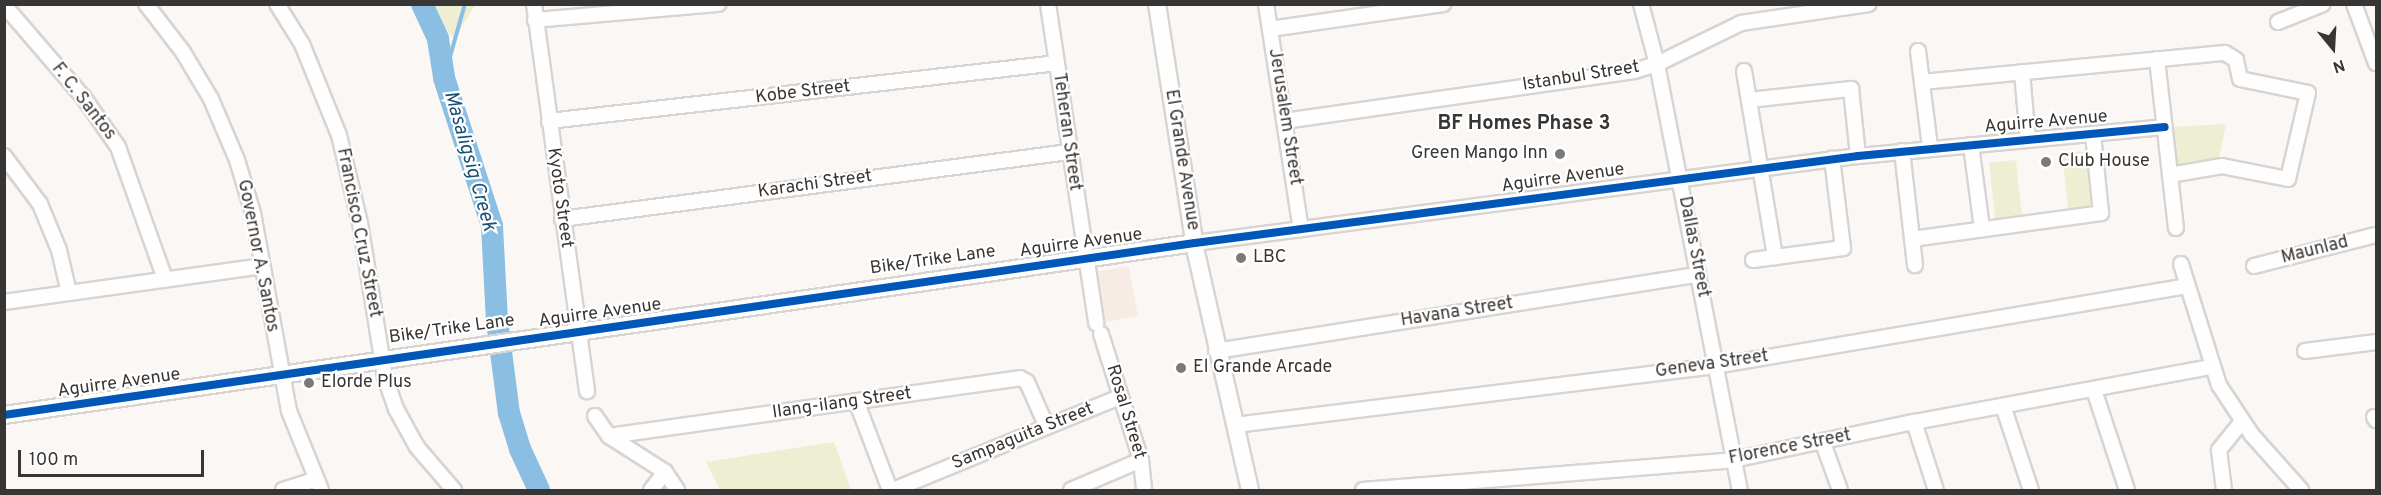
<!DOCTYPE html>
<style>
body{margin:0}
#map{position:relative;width:2381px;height:495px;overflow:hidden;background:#faf7f5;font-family:Overpass,sans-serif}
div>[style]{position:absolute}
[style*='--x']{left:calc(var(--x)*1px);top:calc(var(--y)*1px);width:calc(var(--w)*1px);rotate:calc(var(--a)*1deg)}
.commercial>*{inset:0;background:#f7ece5;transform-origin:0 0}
.green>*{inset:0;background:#edeed2;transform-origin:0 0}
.stream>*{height:4px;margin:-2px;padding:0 2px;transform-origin:2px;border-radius:2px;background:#8bbee3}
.river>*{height:22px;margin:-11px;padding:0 11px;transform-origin:11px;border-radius:11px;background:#8bbee3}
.roads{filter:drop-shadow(2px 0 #d7d4d2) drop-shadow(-2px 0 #d7d4d2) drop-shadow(0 2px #d7d4d2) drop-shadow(0 -2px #d7d4d2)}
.minor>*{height:14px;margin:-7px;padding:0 7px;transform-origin:7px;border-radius:7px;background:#fefefe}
.tertiary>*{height:16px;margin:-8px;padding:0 8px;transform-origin:8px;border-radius:8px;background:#fefefe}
.cycleway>*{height:8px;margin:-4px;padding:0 4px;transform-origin:4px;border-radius:4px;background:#0057b8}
.dots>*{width:16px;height:16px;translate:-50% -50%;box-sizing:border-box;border:3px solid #fff;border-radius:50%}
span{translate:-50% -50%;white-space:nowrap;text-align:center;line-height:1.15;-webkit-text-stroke:4.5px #fff;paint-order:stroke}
.street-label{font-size:18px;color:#383634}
.poi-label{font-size:18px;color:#383634}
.right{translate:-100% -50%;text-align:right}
.left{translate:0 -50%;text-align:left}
.neighbourhood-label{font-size:20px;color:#383634;font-weight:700}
.water-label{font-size:20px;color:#1a5276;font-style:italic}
.frame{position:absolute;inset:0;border:6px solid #383634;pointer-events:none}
.north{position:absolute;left:2303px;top:18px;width:60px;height:60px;-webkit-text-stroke:4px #fff;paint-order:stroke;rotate:162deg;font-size:16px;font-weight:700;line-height:24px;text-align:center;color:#383634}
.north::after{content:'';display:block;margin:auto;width:21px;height:27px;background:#383634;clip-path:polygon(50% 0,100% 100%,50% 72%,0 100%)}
.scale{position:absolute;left:18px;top:450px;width:186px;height:27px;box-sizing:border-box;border:3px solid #383634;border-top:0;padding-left:8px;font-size:18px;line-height:21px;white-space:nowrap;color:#383634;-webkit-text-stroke:4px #fff;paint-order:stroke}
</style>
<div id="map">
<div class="commercial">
<i style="left:1129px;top:266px;width:51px;height:34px;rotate:80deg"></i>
</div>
<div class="green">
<i style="clip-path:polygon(428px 5px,475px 5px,454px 39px)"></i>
<i style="clip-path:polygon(2226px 124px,2218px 162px,2175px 172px,2171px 127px)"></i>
<i style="left:2088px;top:151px;width:55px;height:26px;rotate:84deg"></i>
<i style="left:2016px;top:160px;width:56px;height:27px;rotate:84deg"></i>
<i style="clip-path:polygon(834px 442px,851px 490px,720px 490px,706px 462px)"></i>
</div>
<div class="stream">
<i style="--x:444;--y:78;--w:77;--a:-74.2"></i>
</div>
<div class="river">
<i style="--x:422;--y:4;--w:38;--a:65"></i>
<i style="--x:438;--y:39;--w:39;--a:81"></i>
<i style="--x:444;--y:78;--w:156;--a:72"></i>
<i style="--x:492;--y:226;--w:95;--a:87"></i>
<i style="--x:497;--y:321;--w:93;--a:82.6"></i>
<i style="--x:509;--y:413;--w:38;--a:73"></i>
<i style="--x:520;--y:449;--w:45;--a:65.1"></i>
</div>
<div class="roads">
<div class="minor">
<i style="--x:146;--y:4;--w:61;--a:52.4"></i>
<i style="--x:183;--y:52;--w:55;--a:59.2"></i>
<i style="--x:211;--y:99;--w:66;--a:66.9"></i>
<i style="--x:237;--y:160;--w:55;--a:73.2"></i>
<i style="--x:253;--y:213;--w:201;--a:79.7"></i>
<i style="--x:289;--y:411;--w:85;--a:67.9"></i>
<i style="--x:277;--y:4;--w:47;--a:58"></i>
<i style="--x:302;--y:44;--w:98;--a:67.9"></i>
<i style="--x:339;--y:135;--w:90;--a:76.6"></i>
<i style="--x:360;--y:223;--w:156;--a:80.8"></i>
<i style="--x:385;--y:377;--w:34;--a:71"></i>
<i style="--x:396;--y:409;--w:43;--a:61.1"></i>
<i style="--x:417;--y:447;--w:57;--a:49.3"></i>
<i style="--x:534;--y:4;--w:391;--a:82.2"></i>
<i style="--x:1048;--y:4;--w:323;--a:81.4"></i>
<i style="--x:1266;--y:4;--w:228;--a:81.2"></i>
<i style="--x:1641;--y:4;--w:62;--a:75.1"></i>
<i style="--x:1657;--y:64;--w:434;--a:79"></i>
<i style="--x:2354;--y:4;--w:63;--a:69.6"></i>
<i style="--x:4;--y:5;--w:123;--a:49.3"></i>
<i style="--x:84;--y:98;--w:60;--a:55.2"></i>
<i style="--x:118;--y:147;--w:140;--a:70.4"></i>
<i style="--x:535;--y:20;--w:184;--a:-5"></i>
<i style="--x:2278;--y:22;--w:48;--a:-21.8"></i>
<i style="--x:1270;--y:29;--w:175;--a:-8.2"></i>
<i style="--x:1918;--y:51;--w:98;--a:82.9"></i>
<i style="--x:2157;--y:59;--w:170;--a:83.6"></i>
<i style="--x:1744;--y:71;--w:189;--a:80.5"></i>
<i style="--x:2022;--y:72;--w:68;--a:85"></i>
<i style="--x:1922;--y:82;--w:304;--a:-5.5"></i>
<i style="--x:2225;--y:53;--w:13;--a:32"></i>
<i style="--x:2236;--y:60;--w:19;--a:78"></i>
<i style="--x:2240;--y:79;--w:69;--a:11.6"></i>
<i style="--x:2308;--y:93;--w:88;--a:103.1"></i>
<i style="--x:2288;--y:179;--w:67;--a:-168.9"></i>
<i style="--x:2222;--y:166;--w:53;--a:170.2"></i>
<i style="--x:1749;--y:100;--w:103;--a:-6.2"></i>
<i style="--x:1851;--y:89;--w:67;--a:84"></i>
<i style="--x:549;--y:121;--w:511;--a:-6.51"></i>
<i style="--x:1284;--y:121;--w:354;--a:-8.1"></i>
<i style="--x:1634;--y:71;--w:24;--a:-17"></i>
<i style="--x:1657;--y:64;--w:93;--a:-26"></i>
<i style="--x:1741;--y:23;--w:129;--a:-8.4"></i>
<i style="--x:1971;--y:145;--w:85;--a:82.5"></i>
<i style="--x:1902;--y:151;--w:115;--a:83.5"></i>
<i style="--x:4;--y:156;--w:60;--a:53.1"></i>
<i style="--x:40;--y:204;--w:50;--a:67.6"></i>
<i style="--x:59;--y:250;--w:44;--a:76.9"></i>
<i style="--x:562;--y:219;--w:511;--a:-7.53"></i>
<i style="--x:1912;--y:239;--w:191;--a:-7.8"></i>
<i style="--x:2101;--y:213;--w:79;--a:-95.8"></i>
<i style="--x:1195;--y:243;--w:669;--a:-7.48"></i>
<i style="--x:1858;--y:156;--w:308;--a:-5.4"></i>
<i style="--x:1753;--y:260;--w:91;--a:-7.6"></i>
<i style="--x:1843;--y:248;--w:90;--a:-97"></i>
<i style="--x:2181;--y:264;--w:127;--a:72.6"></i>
<i style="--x:2219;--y:385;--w:60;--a:56.6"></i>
<i style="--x:2252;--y:435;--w:74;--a:48.3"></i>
<i style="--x:2254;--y:266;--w:126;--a:-14.3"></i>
<i style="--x:4;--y:302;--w:260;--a:-7.9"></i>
<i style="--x:1101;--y:334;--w:132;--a:72.4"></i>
<i style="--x:1141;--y:460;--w:30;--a:84"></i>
<i style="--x:1216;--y:351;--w:488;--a:-9"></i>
<i style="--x:2305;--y:351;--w:72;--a:-7.2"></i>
<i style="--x:2094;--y:390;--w:105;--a:71.7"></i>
<i style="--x:857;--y:403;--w:93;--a:69.2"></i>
<i style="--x:2003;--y:406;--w:89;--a:71.6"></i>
<i style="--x:595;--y:416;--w:24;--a:55"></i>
<i style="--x:609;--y:436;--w:67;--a:32.7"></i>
<i style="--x:665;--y:472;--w:22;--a:56"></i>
<i style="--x:2374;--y:417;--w:4;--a:56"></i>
<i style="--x:1914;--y:422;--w:71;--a:72.1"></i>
<i style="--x:1235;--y:425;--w:484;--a:-7"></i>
<i style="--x:1715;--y:366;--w:479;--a:-9.6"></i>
<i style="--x:609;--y:436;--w:415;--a:-8"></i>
<i style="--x:1020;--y:378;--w:8;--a:30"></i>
<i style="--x:1027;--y:382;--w:47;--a:66.2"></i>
<i style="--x:1823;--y:443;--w:50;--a:70.1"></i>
<i style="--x:283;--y:490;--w:33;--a:-18"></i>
<i style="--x:651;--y:490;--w:23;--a:-52"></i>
<i style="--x:893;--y:490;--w:245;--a:-22.3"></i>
<i style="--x:1071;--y:490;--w:76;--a:-23.2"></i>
<i style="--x:1363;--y:490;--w:371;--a:-4.6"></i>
<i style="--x:1733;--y:460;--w:185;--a:-11.9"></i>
<i style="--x:1914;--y:422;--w:302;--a:-10.5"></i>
<i style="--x:2224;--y:490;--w:40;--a:-97.1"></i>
<i style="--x:2219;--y:450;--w:36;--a:-51"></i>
</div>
<div class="tertiary">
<i style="--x:1157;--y:4;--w:247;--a:81.1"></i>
<i style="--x:1195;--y:248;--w:248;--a:77.2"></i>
<i style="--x:4;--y:415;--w:1203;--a:-8.22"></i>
</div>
</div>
<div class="cycleway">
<i style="--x:4;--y:415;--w:1203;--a:-8.22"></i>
<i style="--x:1195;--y:243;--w:669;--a:-7.48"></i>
<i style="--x:1858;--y:156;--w:308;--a:-5.4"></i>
</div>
<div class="dots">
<i style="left:1560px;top:154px;background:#7c7a78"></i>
<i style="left:2046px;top:162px;background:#7c7a78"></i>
<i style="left:1241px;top:258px;background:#7c7a78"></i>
<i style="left:1181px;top:368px;background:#7c7a78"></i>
<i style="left:309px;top:383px;background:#7c7a78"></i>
</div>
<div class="street-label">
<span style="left:1581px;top:77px;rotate:-9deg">Istanbul Street</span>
<span style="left:803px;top:93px;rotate:-7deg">Kobe Street</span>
<span style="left:83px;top:102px;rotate:52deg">F. C. Santos</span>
<span style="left:1284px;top:117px;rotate:81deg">Jerusalem Street</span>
<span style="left:2046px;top:123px;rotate:-5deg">Aguirre Avenue</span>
<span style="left:1066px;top:132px;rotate:82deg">Teheran Street</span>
<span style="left:1181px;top:160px;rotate:81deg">El Grande Avenue</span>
<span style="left:1563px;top:179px;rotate:-8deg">Aguirre Avenue</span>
<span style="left:815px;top:185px;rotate:-8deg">Karachi Street</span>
<span style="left:559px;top:198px;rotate:82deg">Kyoto Street</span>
<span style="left:358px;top:233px;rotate:79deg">Francisco Cruz Street</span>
<span style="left:1081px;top:244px;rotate:-8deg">Aguirre Avenue</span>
<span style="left:1693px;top:247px;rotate:79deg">Dallas Street</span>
<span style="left:2315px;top:251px;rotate:-14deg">Maunlad</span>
<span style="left:257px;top:256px;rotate:79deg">Governor A. Santos</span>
<span style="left:933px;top:261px;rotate:-8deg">Bike/Trike Lane</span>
<span style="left:1457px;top:313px;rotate:-9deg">Havana Street</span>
<span style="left:600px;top:314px;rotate:-8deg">Aguirre Avenue</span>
<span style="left:452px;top:330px;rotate:-8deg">Bike/Trike Lane</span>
<span style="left:1712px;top:365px;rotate:-8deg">Geneva Street</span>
<span style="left:119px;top:384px;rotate:-8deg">Aguirre Avenue</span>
<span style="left:842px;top:404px;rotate:-8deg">Ilang-ilang Street</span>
<span style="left:1125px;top:412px;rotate:73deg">Rosal Street</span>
<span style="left:1023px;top:437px;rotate:-22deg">Sampaguita Street</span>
<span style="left:1790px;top:448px;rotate:-11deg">Florence Street</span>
</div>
<div class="poi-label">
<span class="right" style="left:1548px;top:154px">Green Mango Inn</span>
<span class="left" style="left:2058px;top:162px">Club House</span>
<span class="left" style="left:1253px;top:258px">LBC</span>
<span class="left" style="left:1193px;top:368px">El Grande Arcade</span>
<span class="left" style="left:321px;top:383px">Elorde Plus</span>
</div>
<div class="neighbourhood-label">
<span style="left:1524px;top:124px">BF Homes Phase 3</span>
</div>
<div class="water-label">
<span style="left:469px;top:161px;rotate:74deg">Masaligsig Creek</span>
</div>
<div class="frame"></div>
<div class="north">N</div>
<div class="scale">100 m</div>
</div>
